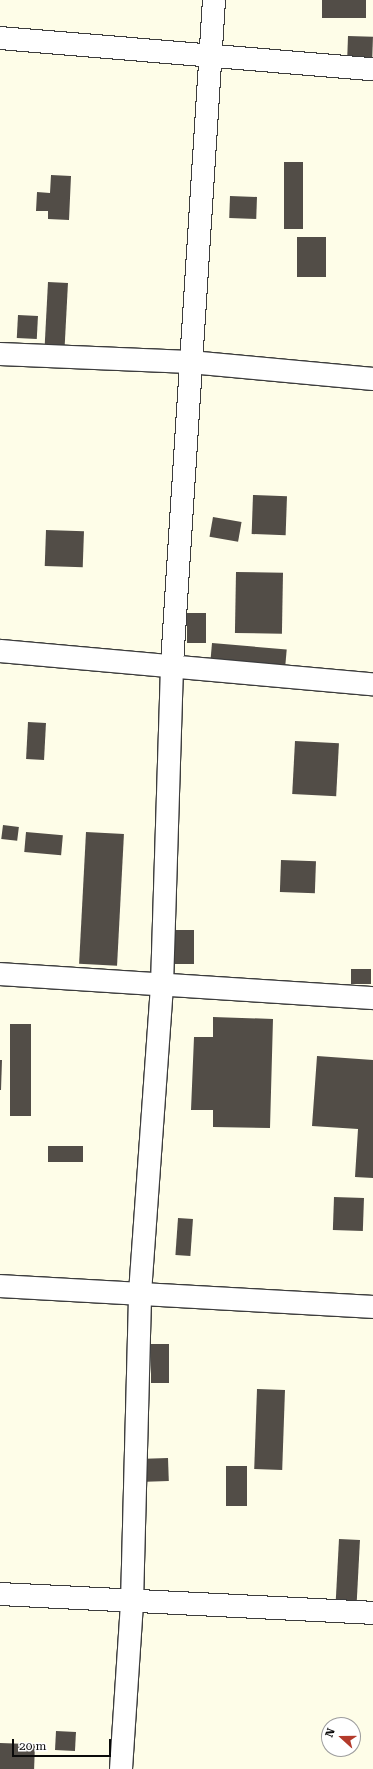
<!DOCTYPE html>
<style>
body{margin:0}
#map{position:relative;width:373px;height:1769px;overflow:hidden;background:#fefde8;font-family:"Roboto Serif",serif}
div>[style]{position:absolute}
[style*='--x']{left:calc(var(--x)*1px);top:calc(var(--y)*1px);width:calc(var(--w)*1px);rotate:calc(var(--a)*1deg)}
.building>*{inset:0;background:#524d47;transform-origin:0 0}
.roads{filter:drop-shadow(1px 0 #3d3d3d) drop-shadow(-1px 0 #3d3d3d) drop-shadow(0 1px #3d3d3d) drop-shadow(0 -1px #3d3d3d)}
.minor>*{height:22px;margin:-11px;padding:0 11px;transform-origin:11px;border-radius:11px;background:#fff}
span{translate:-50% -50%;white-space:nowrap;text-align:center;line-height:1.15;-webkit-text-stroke:4px #fff;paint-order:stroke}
.north{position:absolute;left:321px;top:1717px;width:40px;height:40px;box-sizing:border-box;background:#fff;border:1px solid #9d9d9d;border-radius:50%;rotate:291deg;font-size:11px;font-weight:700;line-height:16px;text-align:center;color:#0a0a0a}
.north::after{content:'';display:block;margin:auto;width:14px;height:18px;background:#b33a2a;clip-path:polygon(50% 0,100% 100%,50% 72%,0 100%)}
.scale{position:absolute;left:12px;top:1739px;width:99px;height:18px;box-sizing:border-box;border:2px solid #0a0a0a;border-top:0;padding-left:5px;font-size:12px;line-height:14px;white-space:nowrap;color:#0a0a0a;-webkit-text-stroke:3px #fff;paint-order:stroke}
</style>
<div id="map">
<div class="building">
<i style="left:322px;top:0;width:44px;height:18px"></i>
<i style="left:348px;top:36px;width:25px;height:21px;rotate:2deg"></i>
<i style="left:284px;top:162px;width:19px;height:67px"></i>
<i style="clip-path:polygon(51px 175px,71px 176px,69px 220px,48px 219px,48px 211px,36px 211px,37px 192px,50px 193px)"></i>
<i style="left:230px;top:196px;width:27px;height:22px;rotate:2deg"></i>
<i style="left:297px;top:237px;width:29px;height:40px"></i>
<i style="left:48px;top:282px;width:20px;height:62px;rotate:3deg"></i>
<i style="left:18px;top:315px;width:20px;height:23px;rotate:3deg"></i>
<i style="left:253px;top:495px;width:34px;height:39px;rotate:2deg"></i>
<i style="left:213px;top:517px;width:29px;height:20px;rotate:10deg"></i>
<i style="left:46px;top:530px;width:38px;height:36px;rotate:2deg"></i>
<i style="left:236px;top:572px;width:47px;height:61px;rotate:1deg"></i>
<i style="left:187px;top:613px;width:19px;height:30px"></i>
<i style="left:212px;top:643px;width:75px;height:25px;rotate:5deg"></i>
<i style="left:28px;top:722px;width:18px;height:37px;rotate:3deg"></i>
<i style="left:295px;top:741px;width:44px;height:53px;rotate:3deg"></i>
<i style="left:3px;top:825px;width:16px;height:14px;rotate:7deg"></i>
<i style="left:26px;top:832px;width:37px;height:20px;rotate:5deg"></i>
<i style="left:86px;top:832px;width:38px;height:132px;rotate:3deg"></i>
<i style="left:281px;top:860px;width:35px;height:32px;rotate:2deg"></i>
<i style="left:194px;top:930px;width:34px;height:21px;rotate:90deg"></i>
<i style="left:371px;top:969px;width:15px;height:20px;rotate:90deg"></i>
<i style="clip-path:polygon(213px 1017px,273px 1019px,270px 1128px,213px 1127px,213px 1110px,191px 1110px,194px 1037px,213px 1037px)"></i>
<i style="left:10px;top:1024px;width:21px;height:92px"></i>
<i style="clip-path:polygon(317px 1056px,373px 1060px,373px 1178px,355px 1177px,358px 1129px,312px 1126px)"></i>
<i style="clip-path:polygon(0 1060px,2px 1060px,1px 1090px,0 1090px)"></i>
<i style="left:48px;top:1146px;width:35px;height:16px"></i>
<i style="left:334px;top:1197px;width:30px;height:33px;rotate:2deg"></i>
<i style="left:178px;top:1218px;width:15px;height:37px;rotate:4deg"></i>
<i style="left:151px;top:1344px;width:18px;height:39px"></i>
<i style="left:257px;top:1389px;width:28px;height:80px;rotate:2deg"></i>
<i style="left:168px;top:1458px;width:23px;height:23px;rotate:88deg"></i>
<i style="left:226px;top:1466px;width:21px;height:40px"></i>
<i style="left:339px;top:1539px;width:21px;height:61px;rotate:3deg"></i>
<i style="left:56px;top:1731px;width:20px;height:19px;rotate:3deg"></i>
<i style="left:0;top:1743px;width:35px;height:26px;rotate:2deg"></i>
</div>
<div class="roads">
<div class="minor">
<i style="--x:0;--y:38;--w:374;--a:4.8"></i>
<i style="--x:0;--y:354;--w:190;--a:2.4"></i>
<i style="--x:190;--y:362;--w:184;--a:5.3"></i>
<i style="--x:0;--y:651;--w:374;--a:5.1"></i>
<i style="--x:0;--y:974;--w:374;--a:3.7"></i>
<i style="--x:0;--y:1286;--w:374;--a:3.2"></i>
<i style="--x:0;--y:1594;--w:373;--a:2.9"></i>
<i style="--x:121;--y:1769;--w:166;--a:-86.2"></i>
<i style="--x:132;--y:1603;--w:310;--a:-88.5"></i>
<i style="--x:140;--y:1293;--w:309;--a:-85.9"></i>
<i style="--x:162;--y:985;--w:321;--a:-88.2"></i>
<i style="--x:172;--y:664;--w:665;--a:-86.38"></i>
</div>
</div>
<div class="north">N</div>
<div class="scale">20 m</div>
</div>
